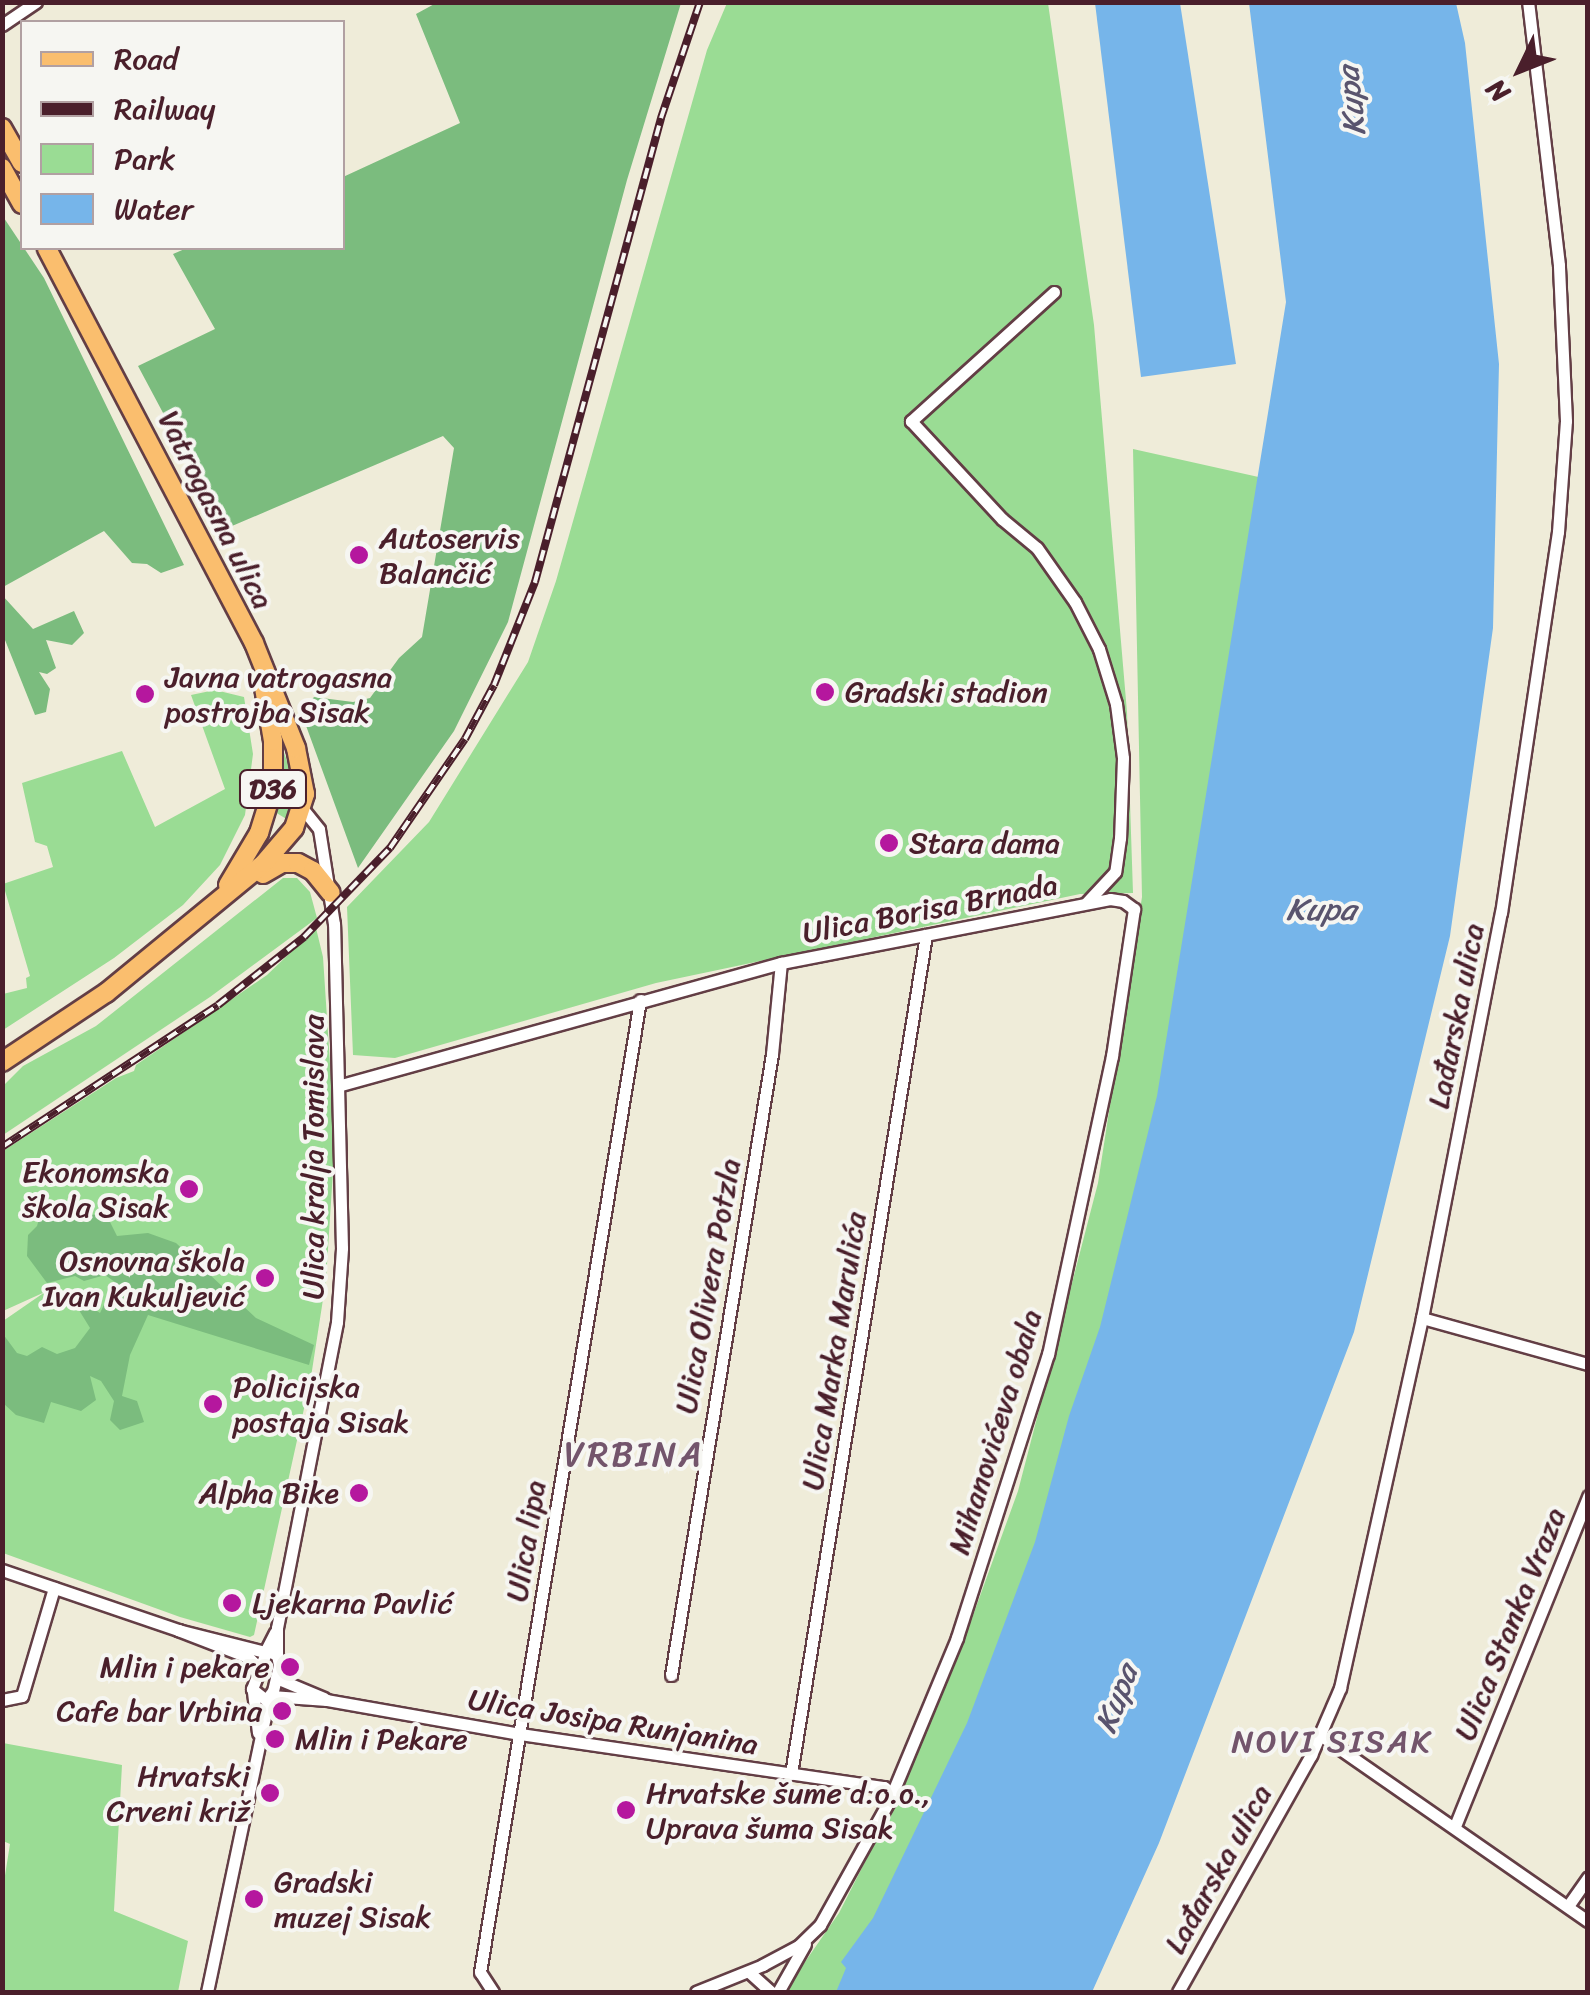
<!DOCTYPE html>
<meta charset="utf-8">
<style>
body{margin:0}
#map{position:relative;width:1590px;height:1995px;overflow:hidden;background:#efecd9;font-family:Sriracha,sans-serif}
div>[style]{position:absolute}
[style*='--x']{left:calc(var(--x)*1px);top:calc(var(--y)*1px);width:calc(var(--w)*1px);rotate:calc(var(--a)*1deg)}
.green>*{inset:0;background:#9adc94}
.forest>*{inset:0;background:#7bbc7e}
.water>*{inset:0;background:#76b5ea}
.roads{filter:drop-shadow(2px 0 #633e45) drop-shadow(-2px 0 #633e45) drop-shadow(0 2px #633e45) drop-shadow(0 -2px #633e45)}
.minor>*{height:11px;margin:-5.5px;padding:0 5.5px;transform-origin:5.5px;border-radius:5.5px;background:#fff}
.primary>*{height:18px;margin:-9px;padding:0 9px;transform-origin:9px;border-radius:9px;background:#fabe6e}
.rail>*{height:8px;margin-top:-4px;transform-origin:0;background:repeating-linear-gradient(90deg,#f6f6f2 0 11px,#4a1f2b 0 22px);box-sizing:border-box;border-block:2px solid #4a1f2b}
.dots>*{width:28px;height:28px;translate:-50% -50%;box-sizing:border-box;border:5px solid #f6f6f2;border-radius:50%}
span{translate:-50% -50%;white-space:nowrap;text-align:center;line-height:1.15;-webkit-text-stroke:8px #f6f6f2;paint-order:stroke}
.shield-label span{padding:2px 8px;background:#f6f6f2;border:2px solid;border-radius:8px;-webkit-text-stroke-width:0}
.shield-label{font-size:28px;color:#4a1f2b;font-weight:700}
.street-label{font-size:30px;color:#4a1f2b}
.poi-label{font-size:30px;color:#4a1f2b}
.left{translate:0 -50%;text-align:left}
.right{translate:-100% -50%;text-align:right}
.water-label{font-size:32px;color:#59546e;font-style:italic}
.neighbourhood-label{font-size:32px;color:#73556c;letter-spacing:2.5px}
.quarter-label{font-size:35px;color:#73556c;letter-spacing:2.5px}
.frame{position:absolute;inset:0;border:5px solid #4a1f2b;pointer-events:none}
.legend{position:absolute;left:20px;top:20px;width:325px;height:230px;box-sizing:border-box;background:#f6f6f2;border:2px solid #b1a0a2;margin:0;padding:12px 18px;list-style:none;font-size:30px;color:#4a1f2b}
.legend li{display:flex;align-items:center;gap:20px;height:50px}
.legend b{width:50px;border:2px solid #b1a0a2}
.north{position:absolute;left:1470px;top:20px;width:100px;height:100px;-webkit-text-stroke:8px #f6f6f2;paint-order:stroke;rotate:227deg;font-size:28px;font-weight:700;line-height:40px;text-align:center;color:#4a1f2b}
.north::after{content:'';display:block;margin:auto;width:35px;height:45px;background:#4a1f2b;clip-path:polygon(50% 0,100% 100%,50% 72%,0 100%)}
</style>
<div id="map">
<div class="green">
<i style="clip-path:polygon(727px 3px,1048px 3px,1094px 325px,1127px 712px,1133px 893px,1080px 894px,656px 983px,395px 1058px,353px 1055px,347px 907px,429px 822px,528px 662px,556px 581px,707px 50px)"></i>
<i style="clip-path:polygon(1133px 449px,1312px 489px,1332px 654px,903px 1992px,784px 1992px,839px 1913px,900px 1793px,963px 1643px,1018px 1491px,1098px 1183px,1142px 897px)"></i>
<i style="clip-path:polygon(215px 690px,244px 697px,253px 754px,245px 815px,220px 865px,183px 905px,114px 958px,3px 1030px,3px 994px,27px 988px,26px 978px,30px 976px,3px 884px,53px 867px,47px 846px,35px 842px,22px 783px,122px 751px,155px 827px,225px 789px,191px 695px)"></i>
<i style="clip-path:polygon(280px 741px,297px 790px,288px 820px,275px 812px)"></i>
<i style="clip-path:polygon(283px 878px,297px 878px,310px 892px,317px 918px,210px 997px,3px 1135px,3px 1086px,23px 1066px,96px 1026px)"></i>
<i style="clip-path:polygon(316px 928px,323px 957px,335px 1140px,326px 1280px,311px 1377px,254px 1635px,250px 1637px,180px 1617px,3px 1553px,3px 1321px,45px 1292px,3px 1311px,3px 1151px,116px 1078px,134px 1071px,136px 1065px,267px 975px)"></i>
<i style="clip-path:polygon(3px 1743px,122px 1765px,114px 1911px,188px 1941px,178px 1992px,3px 1992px,3px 1888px,10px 1844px,3px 1841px)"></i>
</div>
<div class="forest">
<i style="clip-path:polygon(438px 2px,681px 3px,627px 180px,508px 622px,454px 731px,358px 868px,301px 712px,314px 697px,353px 702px,370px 698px,399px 658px,422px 637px,454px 448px,443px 436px,225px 529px,138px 366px,215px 329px,173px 254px,187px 248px,342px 248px,343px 177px,460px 123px,416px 14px)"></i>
<i style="clip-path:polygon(2px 215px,44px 278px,184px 565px,161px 573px,147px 564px,132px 563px,104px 531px,3px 587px)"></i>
<i style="clip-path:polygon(2px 595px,33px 629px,74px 611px,84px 633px,72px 645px,46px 640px,56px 668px,47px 674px,39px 672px,50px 689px,46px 712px,35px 715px,3px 635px)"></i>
<i style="clip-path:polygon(44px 1202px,64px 1216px,106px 1214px,117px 1236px,148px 1233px,176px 1243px,256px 1318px,314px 1345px,309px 1365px,148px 1315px,130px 1355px,122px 1396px,137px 1401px,144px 1422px,120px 1430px,110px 1420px,114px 1401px,101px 1381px,90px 1376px,96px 1400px,81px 1411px,51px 1402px,44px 1423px,16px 1415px,3px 1403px,3px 1334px,17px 1353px,27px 1356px,42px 1347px,57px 1354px,75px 1348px,90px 1328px,74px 1302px,79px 1299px,100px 1313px,115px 1282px,105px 1275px,84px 1281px,75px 1276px,47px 1283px,27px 1256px,28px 1235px,37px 1226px)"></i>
</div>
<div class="water">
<i style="clip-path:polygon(1095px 3px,1180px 3px,1236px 364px,1141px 377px)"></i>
<i style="clip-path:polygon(1249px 3px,1456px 3px,1465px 43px,1499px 364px,1493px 628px,1450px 936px,1354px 1332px,1159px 1843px,1092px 1992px,836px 1992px,846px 1968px,841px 1962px,873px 1918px,967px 1723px,1035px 1542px,1069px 1416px,1100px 1327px,1157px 1096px,1286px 302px)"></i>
</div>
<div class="roads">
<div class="minor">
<i style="--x:2;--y:25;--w:41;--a:-34.1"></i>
<i style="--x:1054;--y:292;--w:193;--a:137.9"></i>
<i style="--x:911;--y:421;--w:134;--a:47.1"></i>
<i style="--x:1002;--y:519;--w:45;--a:39.6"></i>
<i style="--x:1037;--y:548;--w:66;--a:54.9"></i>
<i style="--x:1075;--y:602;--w:53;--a:62.9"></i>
<i style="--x:1099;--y:649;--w:58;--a:72.8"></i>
<i style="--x:1116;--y:704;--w:54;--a:82.6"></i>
<i style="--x:1123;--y:758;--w:80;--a:92.1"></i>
<i style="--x:1120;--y:838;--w:34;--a:98"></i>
<i style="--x:1115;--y:872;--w:42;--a:133.1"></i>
<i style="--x:341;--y:1085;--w:457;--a:-15.5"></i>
<i style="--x:781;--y:963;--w:335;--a:-11"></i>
<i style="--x:1110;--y:899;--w:13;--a:9"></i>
<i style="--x:1123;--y:901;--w:14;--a:36"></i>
<i style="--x:1134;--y:909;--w:149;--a:98.5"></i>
<i style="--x:1112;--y:1056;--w:305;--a:102.1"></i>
<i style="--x:1048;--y:1354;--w:298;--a:107.8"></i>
<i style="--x:957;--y:1638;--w:177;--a:112.6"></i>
<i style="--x:889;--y:1801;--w:142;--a:119.1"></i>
<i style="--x:820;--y:1925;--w:30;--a:136"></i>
<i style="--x:798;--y:1946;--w:40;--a:152"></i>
<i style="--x:763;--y:1965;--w:72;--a:158.1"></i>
<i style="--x:1422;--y:1318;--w:172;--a:15.5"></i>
<i style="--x:2;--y:1570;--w:186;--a:18.8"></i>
<i style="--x:267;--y:1650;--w:11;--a:27"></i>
<i style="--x:277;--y:1655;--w:10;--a:79"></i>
<i style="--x:279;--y:1665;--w:27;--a:103"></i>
<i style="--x:273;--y:1691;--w:11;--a:128"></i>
<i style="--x:266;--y:1700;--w:18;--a:-142"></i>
<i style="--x:252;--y:1689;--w:42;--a:-69"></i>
<i style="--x:277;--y:1655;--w:27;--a:-90"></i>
<i style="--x:277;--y:1628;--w:312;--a:-78.9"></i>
<i style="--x:337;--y:1322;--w:74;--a:-86.1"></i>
<i style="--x:342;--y:1248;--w:324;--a:-91.4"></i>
<i style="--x:334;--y:924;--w:96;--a:-99"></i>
<i style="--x:319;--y:829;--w:27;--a:-129"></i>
<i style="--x:258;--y:1667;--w:14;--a:-135"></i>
<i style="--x:248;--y:1657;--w:75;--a:-158.9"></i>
<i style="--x:178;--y:1630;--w:90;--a:14.2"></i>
<i style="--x:265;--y:1652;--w:22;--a:-63"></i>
<i style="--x:671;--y:1675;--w:629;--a:-80.76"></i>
<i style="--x:772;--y:1054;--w:91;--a:-84.4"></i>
<i style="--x:276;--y:1678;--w:52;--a:22.6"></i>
<i style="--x:253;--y:1692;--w:41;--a:83"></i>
<i style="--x:271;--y:1696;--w:56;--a:4.1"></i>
<i style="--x:327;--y:1700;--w:196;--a:10"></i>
<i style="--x:520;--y:1734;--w:368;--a:8.3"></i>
<i style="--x:884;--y:1787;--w:8;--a:40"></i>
<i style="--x:2;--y:1700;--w:20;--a:-11"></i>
<i style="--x:22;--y:1696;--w:113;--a:-73.5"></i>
<i style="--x:1320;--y:1735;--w:326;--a:34.8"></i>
<i style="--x:791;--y:1774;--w:850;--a:-80.86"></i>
<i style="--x:1455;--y:1826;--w:356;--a:-68"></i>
<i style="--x:1568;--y:1906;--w:35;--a:-55"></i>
<i style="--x:749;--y:1972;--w:30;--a:42"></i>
<i style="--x:207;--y:1992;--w:299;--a:-78.1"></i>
<i style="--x:493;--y:1992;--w:24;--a:-123"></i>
<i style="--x:480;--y:1972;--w:985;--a:-80.65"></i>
<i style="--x:778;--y:1992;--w:55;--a:-60.6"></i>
<i style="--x:1178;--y:1992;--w:272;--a:-60.7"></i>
<i style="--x:1311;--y:1755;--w:73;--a:-66.6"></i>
<i style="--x:1340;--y:1688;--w:379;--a:-77.5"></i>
<i style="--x:1422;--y:1318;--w:413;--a:-79"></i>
<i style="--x:1501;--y:913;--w:385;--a:-81.5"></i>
<i style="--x:1558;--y:532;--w:111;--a:-85.9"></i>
<i style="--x:1566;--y:421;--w:156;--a:-92.6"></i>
<i style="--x:1559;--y:265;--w:265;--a:-96.7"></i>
</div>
<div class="primary">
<i style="--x:2;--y:128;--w:40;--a:60.3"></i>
<i style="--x:2;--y:168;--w:41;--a:60.9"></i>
<i style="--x:263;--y:874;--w:22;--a:-30"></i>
<i style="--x:282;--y:863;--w:16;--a:0"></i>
<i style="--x:298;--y:863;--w:17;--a:28"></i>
<i style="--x:313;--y:871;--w:28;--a:51"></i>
<i style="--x:228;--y:885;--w:61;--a:-59.2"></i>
<i style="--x:259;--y:833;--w:47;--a:-72.7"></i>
<i style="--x:273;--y:788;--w:47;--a:-90"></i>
<i style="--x:273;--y:741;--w:60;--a:-99.6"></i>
<i style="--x:2;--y:1062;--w:125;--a:-33.6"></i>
<i style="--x:106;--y:993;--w:205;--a:-39.4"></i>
<i style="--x:264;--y:863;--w:46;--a:-49.4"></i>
<i style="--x:294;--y:828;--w:36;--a:-72"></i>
<i style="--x:305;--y:794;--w:47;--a:-101.1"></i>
<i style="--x:296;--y:748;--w:113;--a:-111.8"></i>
<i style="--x:254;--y:643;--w:446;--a:-117.7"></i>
</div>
</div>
<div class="rail">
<i style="--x:2;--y:1147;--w:258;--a:-33.3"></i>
<i style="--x:218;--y:1005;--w:110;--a:-38.3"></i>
<i style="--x:304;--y:937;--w:124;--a:-46"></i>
<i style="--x:390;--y:848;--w:132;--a:-55.5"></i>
<i style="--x:465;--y:739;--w:61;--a:-61.8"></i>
<i style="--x:494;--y:685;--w:111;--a:-68.3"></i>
<i style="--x:535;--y:582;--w:481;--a:-74.8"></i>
<i style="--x:661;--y:118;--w:122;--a:-71.4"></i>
</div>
<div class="dots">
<i style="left:359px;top:555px;background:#b5179e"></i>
<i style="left:825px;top:692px;background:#b5179e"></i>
<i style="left:145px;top:694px;background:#b5179e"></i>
<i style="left:889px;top:843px;background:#b5179e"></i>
<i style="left:189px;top:1189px;background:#b5179e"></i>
<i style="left:265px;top:1278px;background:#b5179e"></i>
<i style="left:213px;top:1404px;background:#b5179e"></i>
<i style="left:359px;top:1493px;background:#b5179e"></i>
<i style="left:232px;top:1603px;background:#b5179e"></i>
<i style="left:290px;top:1667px;background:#b5179e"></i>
<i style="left:282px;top:1711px;background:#b5179e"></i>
<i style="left:275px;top:1739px;background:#b5179e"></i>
<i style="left:270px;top:1793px;background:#b5179e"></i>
<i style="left:626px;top:1810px;background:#b5179e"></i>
<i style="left:254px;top:1899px;background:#b5179e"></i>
</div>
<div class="shield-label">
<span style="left:273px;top:789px">D36</span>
</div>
<div class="street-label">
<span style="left:216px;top:510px;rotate:63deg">Vatrogasna ulica</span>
<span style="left:930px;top:909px;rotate:-11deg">Ulica Borisa Brnada</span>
<span style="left:1456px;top:1016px;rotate:-79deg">Lađarska ulica</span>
<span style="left:313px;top:1157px;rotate:-90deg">Ulica kralja Tomislava</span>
<span style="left:708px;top:1286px;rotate:-80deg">Ulica Olivera Potzla</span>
<span style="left:834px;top:1351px;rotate:-81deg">Ulica Marka Marulića</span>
<span style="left:995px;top:1432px;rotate:-73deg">Mihanovićeva obala</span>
<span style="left:526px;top:1541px;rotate:-81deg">Ulica lipa</span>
<span style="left:1510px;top:1624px;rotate:-68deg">Ulica Stanka Vraza</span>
<span style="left:613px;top:1722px;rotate:9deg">Ulica Josipa Runjanina</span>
<span style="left:1218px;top:1869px;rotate:-61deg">Lađarska ulica</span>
</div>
<div class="poi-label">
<span class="left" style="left:379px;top:555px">Autoservis<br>Balančić</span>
<span class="left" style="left:165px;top:694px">Javna vatrogasna<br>postrojba Sisak</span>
<span class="left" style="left:845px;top:692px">Gradski stadion</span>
<span class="left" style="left:909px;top:843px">Stara dama</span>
<span class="right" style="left:169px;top:1189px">Ekonomska<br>škola Sisak</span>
<span class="right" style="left:245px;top:1278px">Osnovna škola<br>Ivan Kukuljević</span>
<span class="left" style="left:233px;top:1404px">Policijska<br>postaja Sisak</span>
<span class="right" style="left:339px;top:1493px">Alpha Bike</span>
<span class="left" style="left:252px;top:1603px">Ljekarna Pavlić</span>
<span class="right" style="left:270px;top:1667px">Mlin i pekare</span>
<span class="right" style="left:262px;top:1711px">Cafe bar Vrbina</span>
<span class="left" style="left:295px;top:1739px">Mlin i Pekare</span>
<span class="right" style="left:250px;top:1793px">Hrvatski<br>Crveni križ</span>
<span class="left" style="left:646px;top:1810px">Hrvatske šume d.o.o.,<br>Uprava šuma Sisak</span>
<span class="left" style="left:274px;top:1899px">Gradski<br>muzej Sisak</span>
</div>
<div class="water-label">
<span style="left:1352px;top:101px;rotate:-96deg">Kupa</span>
<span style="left:1321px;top:910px">Kupa</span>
<span style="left:1117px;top:1699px;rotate:-70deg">Kupa</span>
</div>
<div class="neighbourhood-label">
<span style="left:1332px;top:1742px">NOVI SISAK</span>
</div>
<div class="quarter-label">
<span style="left:634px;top:1454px">VRBINA</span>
</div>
<div class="frame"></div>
<ul class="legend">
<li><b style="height:12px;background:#fabe6e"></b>Road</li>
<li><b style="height:12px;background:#4a1f2b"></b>Railway</li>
<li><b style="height:28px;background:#9adc94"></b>Park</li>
<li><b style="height:28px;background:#76b5ea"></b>Water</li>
</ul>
<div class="north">N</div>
</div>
